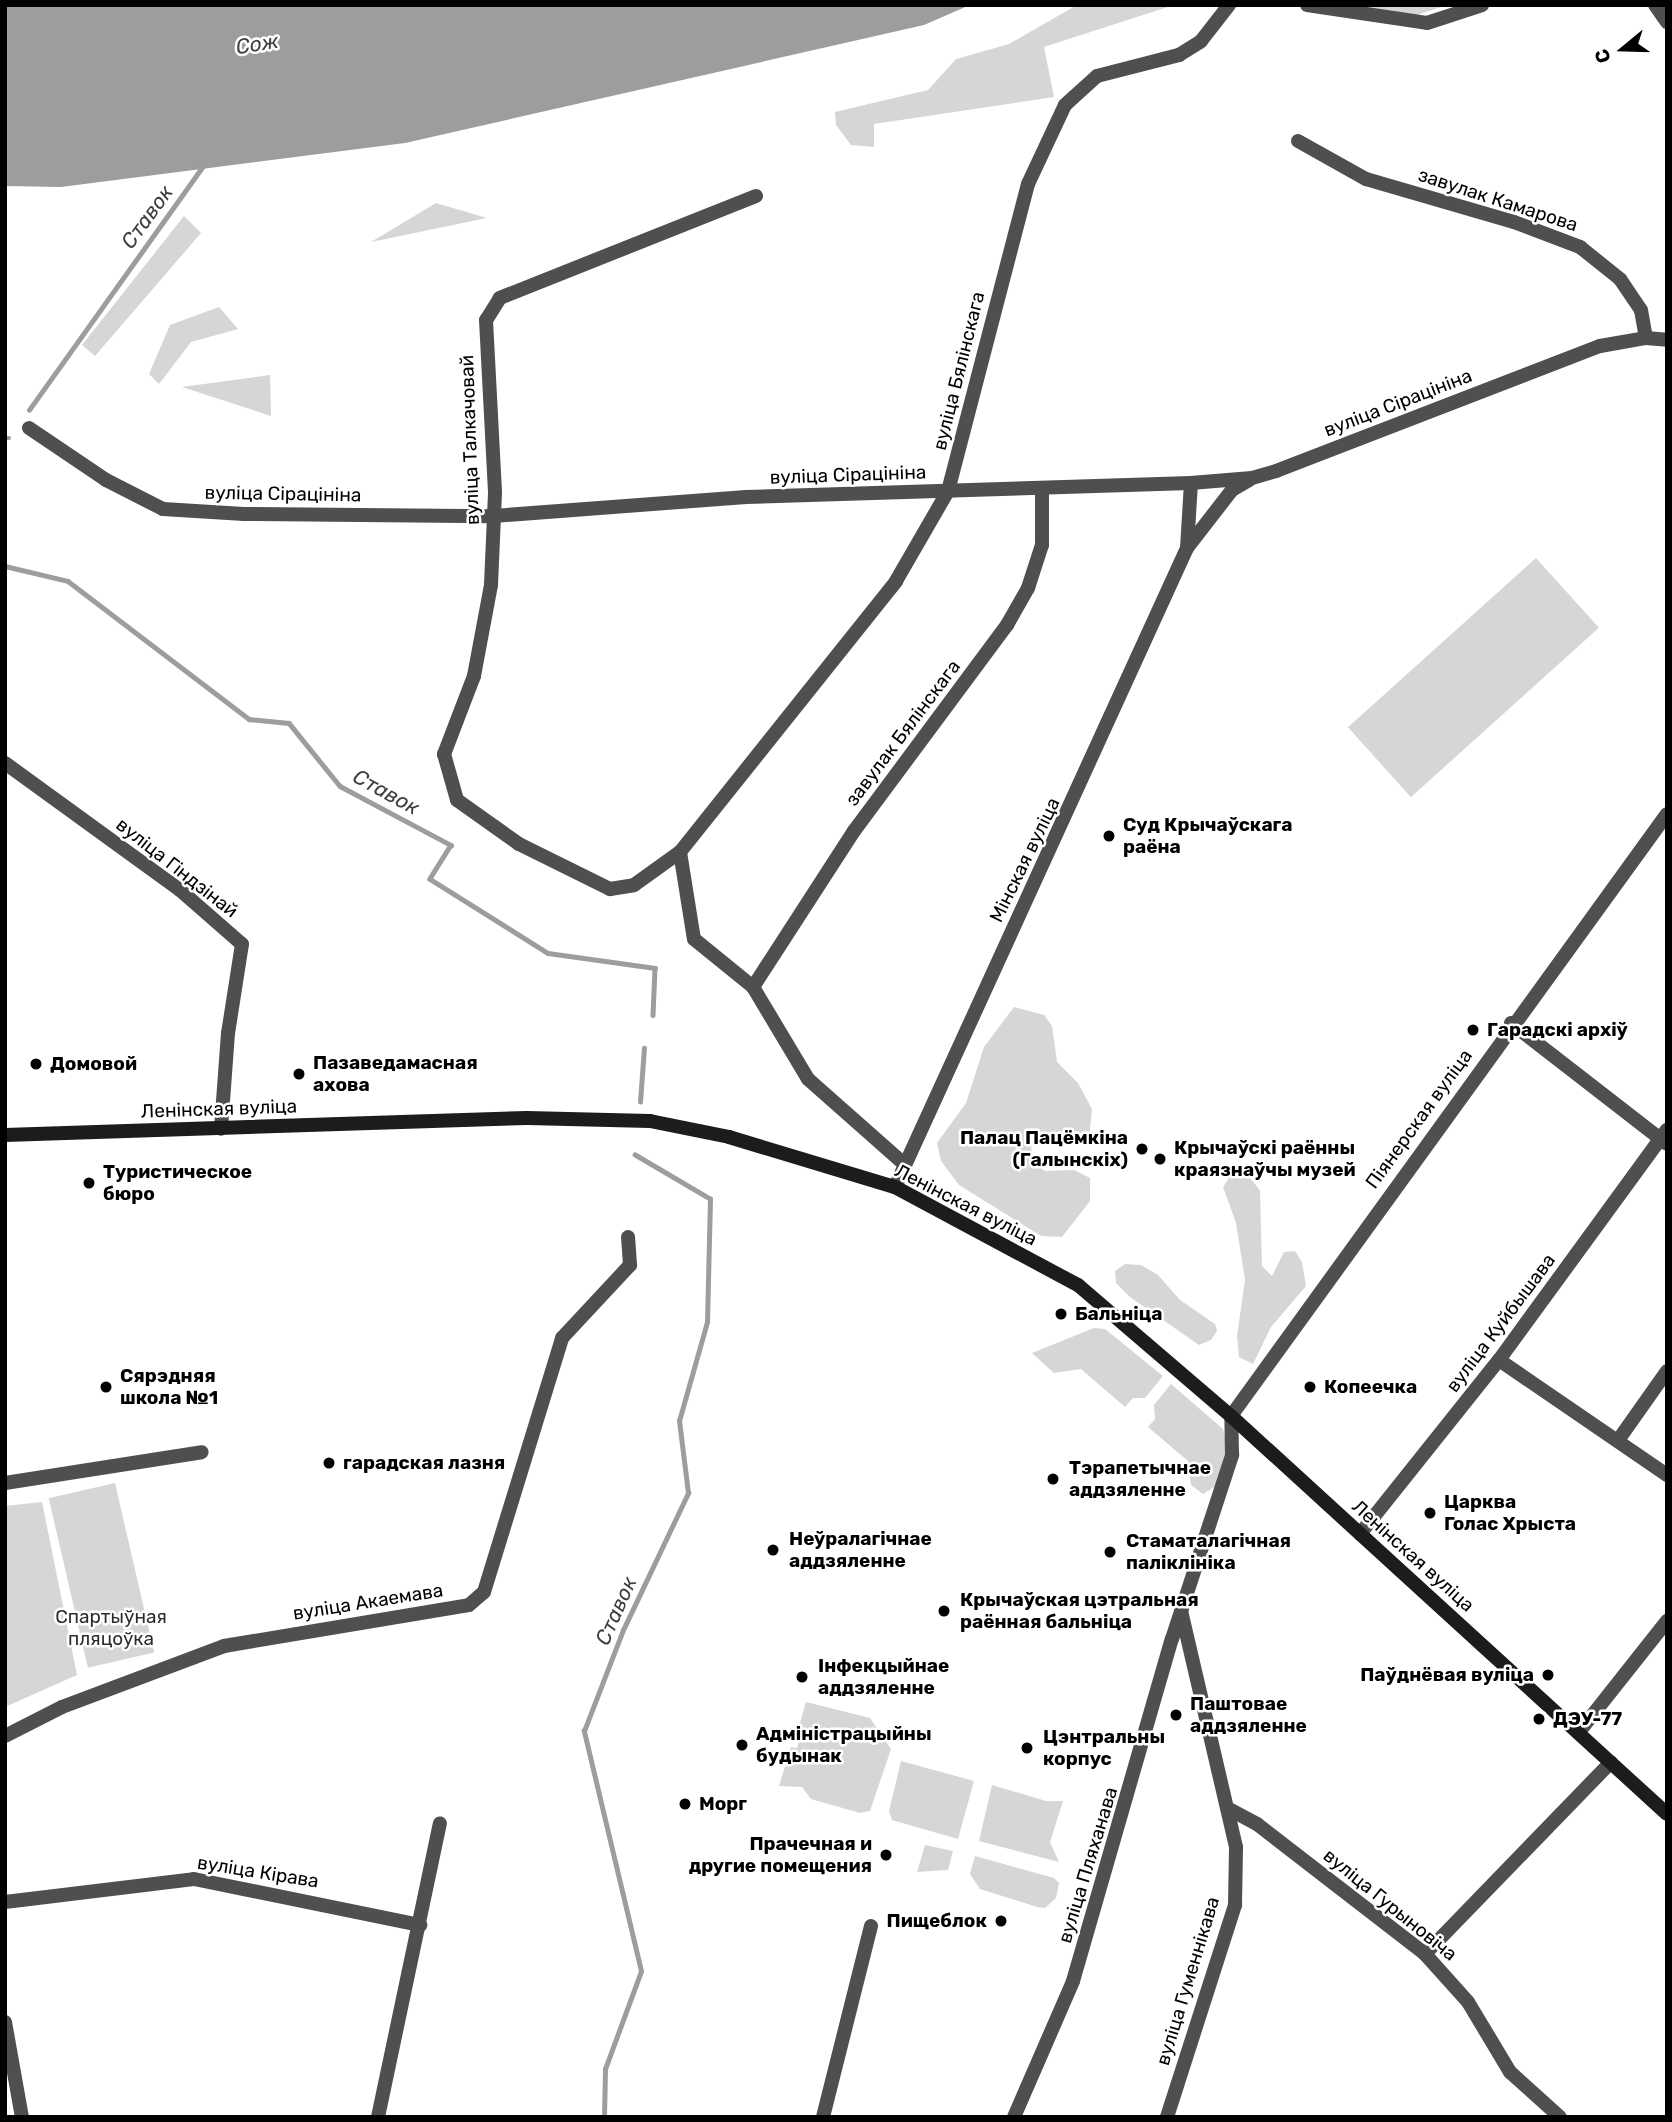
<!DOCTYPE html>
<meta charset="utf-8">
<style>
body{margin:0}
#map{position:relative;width:1672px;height:2122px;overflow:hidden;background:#fff;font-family:Rubik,sans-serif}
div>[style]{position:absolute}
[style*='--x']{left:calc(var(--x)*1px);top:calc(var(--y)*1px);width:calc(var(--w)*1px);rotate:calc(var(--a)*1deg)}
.green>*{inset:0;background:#d6d6d6;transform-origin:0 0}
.water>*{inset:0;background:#9d9d9d}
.stream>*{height:4.5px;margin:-2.25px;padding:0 2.25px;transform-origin:2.25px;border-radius:2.25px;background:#9d9d9d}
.minor>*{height:14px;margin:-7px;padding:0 7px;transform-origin:7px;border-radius:7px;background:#4f4f4f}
.tertiary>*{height:14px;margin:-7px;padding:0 7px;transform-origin:7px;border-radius:7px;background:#4f4f4f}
.secondary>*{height:14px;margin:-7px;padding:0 7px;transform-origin:7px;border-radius:7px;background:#1c1c1c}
.dots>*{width:19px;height:19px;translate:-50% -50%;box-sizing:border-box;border:4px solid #fff;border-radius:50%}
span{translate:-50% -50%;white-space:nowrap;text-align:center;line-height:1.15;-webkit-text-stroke:5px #fff;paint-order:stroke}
.street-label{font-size:19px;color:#000}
.poi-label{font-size:19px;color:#000;font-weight:700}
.left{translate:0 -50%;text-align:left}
.right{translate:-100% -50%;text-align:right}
.park-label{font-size:19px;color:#2d2d2d}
.water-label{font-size:21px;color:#3e3e3e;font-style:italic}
.frame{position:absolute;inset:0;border:7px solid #000;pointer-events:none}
.north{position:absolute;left:1588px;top:14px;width:70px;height:70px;-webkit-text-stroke:5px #fff;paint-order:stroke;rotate:251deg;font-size:19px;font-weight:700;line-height:28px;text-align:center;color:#000}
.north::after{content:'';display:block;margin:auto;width:24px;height:32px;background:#000;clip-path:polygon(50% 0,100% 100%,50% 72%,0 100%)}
</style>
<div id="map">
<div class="green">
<i style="clip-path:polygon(1077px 5px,1174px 5px,1044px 47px,1054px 97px,874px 124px,874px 147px,851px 145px,836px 125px,835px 112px,928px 90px,956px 59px,1009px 44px)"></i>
<i style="clip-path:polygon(1357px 5px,1447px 5px,1417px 15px)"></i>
<i style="clip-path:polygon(436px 203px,487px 218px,371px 242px)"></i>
<i style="clip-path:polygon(184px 216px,201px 233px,95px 356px,82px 345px)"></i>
<i style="clip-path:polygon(219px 307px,238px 329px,191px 342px,159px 384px,149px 374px,170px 325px)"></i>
<i style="clip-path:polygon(270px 375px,271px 416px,182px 387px)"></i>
<i style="left:1536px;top:558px;width:94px;height:253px;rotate:48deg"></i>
<i style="clip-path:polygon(1014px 1007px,1044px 1015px,1052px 1026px,1057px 1062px,1078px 1083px,1092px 1109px,1089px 1139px,1080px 1144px,1054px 1132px,1039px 1134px,1031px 1147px,1034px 1163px,1045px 1171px,1074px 1170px,1090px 1178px,1090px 1201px,1062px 1237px,1041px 1236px,959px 1185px,941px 1161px,937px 1143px,966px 1103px,984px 1047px)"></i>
<i style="clip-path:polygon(1245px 1172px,1260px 1190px,1262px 1266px,1272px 1276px,1284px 1252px,1295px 1251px,1302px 1262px,1306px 1286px,1271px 1327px,1253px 1364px,1239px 1357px,1237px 1336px,1245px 1280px,1236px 1223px,1223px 1187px,1231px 1175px)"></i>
<i style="clip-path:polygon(1125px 1264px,1141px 1265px,1158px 1275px,1180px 1300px,1215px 1324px,1217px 1331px,1211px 1340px,1199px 1345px,1130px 1297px,1116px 1283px,1115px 1271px)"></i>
<i style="clip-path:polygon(1094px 1328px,1105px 1329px,1163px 1376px,1145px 1398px,1133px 1398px,1125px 1407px,1081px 1369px,1054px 1373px,1032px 1353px)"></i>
<i style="clip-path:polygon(1171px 1384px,1223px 1429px,1228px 1449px,1216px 1486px,1203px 1494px,1191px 1485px,1188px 1461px,1148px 1427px,1155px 1419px,1154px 1405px)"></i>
<i style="left:115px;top:1483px;width:174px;height:68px;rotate:77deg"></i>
<i style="clip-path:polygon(42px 1502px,77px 1675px,5px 1707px,5px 1506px)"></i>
<i style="clip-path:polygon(806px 1702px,870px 1718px,891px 1749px,870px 1811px,860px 1813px,811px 1799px,802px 1787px,779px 1786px,791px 1747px,797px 1748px,799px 1741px,795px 1740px)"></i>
<i style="clip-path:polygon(901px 1761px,974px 1781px,958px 1839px,892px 1820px,889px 1811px)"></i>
<i style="clip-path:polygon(992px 1785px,1046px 1801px,1063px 1801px,1050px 1842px,1059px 1862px,979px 1841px)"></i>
<i style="clip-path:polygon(925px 1845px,953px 1851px,948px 1870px,917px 1872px)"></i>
<i style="clip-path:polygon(975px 1856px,1054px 1878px,1059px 1883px,1056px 1898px,1045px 1908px,1037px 1907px,980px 1889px,970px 1874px)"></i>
</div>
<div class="water">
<i style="clip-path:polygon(5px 5px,970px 5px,924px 25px,405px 143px,61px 187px,5px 186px)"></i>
</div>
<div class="stream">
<i style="--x:29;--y:410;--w:300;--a:-54.5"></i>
<i style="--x:5;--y:438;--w:4;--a:0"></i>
<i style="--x:5;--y:566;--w:65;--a:13.4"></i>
<i style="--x:68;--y:581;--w:228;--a:37.3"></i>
<i style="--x:249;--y:719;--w:40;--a:5.7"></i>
<i style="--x:289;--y:723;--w:81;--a:51"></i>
<i style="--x:340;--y:786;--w:126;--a:28"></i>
<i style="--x:451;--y:845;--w:40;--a:122"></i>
<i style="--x:430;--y:879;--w:139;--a:32.1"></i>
<i style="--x:548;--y:953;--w:108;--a:8"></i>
<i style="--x:655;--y:968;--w:47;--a:92.4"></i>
<i style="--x:640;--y:1102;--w:54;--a:-85.8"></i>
<i style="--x:604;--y:2117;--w:48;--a:-88.8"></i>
<i style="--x:605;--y:2069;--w:104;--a:-69.8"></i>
<i style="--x:641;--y:1971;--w:247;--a:-103.4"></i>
<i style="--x:584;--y:1731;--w:108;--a:-68.9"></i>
<i style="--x:623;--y:1630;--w:152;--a:-64.6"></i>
<i style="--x:688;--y:1493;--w:73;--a:-97.1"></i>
<i style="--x:679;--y:1421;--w:103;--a:-74.2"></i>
<i style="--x:707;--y:1322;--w:123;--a:-88.6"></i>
<i style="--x:710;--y:1199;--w:87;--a:-149.6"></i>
</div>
<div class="minor">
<i style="--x:1307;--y:5;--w:121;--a:8.5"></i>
<i style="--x:1427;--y:23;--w:58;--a:-18.1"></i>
<i style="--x:1655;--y:5;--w:21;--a:55"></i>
<i style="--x:1298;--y:141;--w:78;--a:29.2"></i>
<i style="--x:1366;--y:179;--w:154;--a:16.2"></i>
<i style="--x:1514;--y:222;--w:71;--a:20.7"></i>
<i style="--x:1580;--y:247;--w:51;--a:38.7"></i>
<i style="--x:1620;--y:279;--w:37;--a:56"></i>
<i style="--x:1641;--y:310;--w:28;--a:80"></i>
<i style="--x:756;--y:196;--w:276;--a:158.3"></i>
<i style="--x:500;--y:298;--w:26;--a:122"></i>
<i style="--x:486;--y:320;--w:173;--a:87"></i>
<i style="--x:495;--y:493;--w:92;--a:92.5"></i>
<i style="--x:491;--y:585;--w:93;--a:100.6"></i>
<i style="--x:474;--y:676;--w:84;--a:111"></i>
<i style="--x:444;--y:754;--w:48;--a:74.2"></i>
<i style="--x:457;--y:800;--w:76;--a:35.4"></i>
<i style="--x:519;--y:844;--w:102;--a:26.3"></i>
<i style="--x:610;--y:889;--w:24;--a:-9"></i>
<i style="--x:634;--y:885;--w:57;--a:-35.7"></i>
<i style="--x:680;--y:852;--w:347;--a:-51.4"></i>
<i style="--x:896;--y:581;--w:104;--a:-60"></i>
<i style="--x:948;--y:491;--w:317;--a:-75.4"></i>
<i style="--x:1028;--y:184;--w:87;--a:-64.9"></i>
<i style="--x:1065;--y:105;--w:43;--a:-42.2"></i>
<i style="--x:1097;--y:76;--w:85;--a:-14.4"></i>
<i style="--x:1179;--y:55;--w:26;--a:-32"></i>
<i style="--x:1201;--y:41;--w:46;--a:-52.1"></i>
<i style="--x:29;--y:428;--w:93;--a:34"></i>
<i style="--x:106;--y:480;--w:64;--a:27"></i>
<i style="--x:163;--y:509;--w:81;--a:3.5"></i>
<i style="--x:244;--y:514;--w:249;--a:0.5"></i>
<i style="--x:493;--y:516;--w:254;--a:-4.3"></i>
<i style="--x:746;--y:497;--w:445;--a:-1.8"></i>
<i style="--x:1191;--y:483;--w:61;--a:-4.7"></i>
<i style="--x:1252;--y:478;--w:25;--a:-16"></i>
<i style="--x:1276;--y:471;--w:347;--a:-21.1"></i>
<i style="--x:1600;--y:346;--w:47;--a:-9.9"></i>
<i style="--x:1646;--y:338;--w:21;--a:5"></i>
<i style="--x:1187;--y:548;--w:73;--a:-52.2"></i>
<i style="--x:1232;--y:490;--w:20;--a:-30"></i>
<i style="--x:5;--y:763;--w:216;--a:36"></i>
<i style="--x:180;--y:890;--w:82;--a:41.1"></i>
<i style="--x:242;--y:944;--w:90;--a:98.9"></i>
<i style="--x:228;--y:1033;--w:96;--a:94.2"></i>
<i style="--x:680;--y:852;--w:88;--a:80.9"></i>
<i style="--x:694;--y:939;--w:76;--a:39.1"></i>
<i style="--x:753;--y:987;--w:107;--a:59.1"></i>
<i style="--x:808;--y:1079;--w:128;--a:41.5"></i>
<i style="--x:753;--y:987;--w:186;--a:-57.1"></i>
<i style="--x:854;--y:831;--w:257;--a:-53.4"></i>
<i style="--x:1007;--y:625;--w:43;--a:-60.4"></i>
<i style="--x:1028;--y:588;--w:45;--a:-72"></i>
<i style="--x:1042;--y:545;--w:57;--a:-90"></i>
<i style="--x:1511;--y:1023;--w:197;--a:37.8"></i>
<i style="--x:895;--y:1187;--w:703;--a:-65.44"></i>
<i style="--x:1187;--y:548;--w:65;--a:-86.5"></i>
<i style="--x:1499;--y:1360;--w:204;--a:34.4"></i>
<i style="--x:1619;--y:1439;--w:83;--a:-54.8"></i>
<i style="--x:5;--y:1483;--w:199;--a:-8.9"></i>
<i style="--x:1360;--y:1534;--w:223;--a:-51.4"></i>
<i style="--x:1499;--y:1360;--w:285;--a:-53.9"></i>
<i style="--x:1579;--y:1732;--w:142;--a:-51.6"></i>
<i style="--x:5;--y:1736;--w:64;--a:-27"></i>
<i style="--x:62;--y:1707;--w:173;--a:-20.6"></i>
<i style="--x:224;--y:1646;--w:248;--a:-9.5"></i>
<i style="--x:469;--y:1605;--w:20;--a:-41"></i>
<i style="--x:484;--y:1592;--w:266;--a:-72.9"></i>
<i style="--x:562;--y:1338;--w:100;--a:-47"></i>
<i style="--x:630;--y:1265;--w:28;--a:-94"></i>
<i style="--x:1227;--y:1808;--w:34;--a:28"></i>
<i style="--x:1257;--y:1824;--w:212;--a:37.7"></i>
<i style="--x:1425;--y:1954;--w:64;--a:48.1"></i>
<i style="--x:1468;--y:2002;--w:82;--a:59"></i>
<i style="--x:1510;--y:2072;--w:67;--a:42"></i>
<i style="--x:5;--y:1902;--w:190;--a:-6.9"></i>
<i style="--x:194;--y:1879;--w:231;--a:11.5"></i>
<i style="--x:1425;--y:1954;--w:267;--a:-45.9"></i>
<i style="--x:5;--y:2022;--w:97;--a:79.9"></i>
<i style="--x:378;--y:2117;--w:300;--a:-78.1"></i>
<i style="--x:823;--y:2117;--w:197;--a:-75.9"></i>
<i style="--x:1014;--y:2117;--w:148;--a:-66.5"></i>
<i style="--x:1073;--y:1981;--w:356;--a:-73.9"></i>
<i style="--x:1172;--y:1639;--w:194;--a:-71.9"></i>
<i style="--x:1232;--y:1455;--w:39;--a:-91"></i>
<i style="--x:1167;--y:2117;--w:223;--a:-72.2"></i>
<i style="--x:1235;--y:1905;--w:58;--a:-89"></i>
<i style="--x:1236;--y:1847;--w:242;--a:-103.1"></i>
</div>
<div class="tertiary">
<i style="--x:1231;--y:1416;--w:743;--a:-54.09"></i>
</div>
<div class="secondary">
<i style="--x:5;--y:1135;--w:522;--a:-1.87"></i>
<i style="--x:527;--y:1118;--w:123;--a:1.4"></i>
<i style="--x:650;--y:1121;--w:81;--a:11.4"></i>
<i style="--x:729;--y:1137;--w:173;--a:16.8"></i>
<i style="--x:895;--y:1187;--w:208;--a:28.2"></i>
<i style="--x:1078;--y:1285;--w:201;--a:40.6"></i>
<i style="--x:1231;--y:1416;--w:590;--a:42.39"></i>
</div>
<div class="dots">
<i style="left:1109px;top:836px;background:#000"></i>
<i style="left:1473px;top:1030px;background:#000"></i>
<i style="left:36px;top:1064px;background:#000"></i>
<i style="left:299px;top:1074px;background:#000"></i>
<i style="left:1142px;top:1149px;background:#000"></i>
<i style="left:1160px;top:1159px;background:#000"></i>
<i style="left:89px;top:1183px;background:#000"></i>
<i style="left:1061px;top:1314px;background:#000"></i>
<i style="left:106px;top:1387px;background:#000"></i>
<i style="left:1310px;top:1387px;background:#000"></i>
<i style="left:329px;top:1463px;background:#000"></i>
<i style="left:1053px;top:1479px;background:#000"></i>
<i style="left:1430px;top:1513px;background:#000"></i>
<i style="left:773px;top:1550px;background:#000"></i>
<i style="left:1110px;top:1552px;background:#000"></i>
<i style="left:944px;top:1611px;background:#000"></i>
<i style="left:1548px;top:1675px;background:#000"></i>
<i style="left:802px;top:1677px;background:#000"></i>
<i style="left:1176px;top:1715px;background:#000"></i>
<i style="left:1539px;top:1719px;background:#000"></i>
<i style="left:742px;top:1745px;background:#000"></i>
<i style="left:1027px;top:1748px;background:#000"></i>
<i style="left:685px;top:1804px;background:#000"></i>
<i style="left:886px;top:1855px;background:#000"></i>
<i style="left:1001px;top:1921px;background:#000"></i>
</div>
<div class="street-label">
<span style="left:1498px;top:200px;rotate:18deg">завулак Камарова</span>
<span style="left:959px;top:371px;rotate:-76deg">вуліца Бялінскага</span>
<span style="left:1398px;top:403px;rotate:-21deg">вуліца Сірацініна</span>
<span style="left:470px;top:440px;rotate:-92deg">вуліца Талкачовай</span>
<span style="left:848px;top:475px;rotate:-2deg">вуліца Сірацініна</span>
<span style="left:283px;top:494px;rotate:1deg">вуліца Сірацініна</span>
<span style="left:903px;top:733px;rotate:-53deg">завулак Бялінскага</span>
<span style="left:1025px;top:860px;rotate:-64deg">Мінская вуліца</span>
<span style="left:177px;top:868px;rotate:38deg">вуліца Гіндзінай</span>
<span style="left:219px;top:1109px;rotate:-2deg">Ленінская вуліца</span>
<span style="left:1419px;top:1119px;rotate:-54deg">Піянерская вуліца</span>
<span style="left:966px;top:1205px;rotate:27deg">Ленінская вуліца</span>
<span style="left:1501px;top:1323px;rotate:-53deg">вуліца Куйбышава</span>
<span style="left:1413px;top:1556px;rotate:42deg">Ленінская вуліца</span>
<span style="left:368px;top:1602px;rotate:-9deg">вуліца Акаемава</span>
<span style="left:1088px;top:1865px;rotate:-73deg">вуліца Пляханава</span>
<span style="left:258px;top:1872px;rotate:9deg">вуліца Кірава</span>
<span style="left:1390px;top:1905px;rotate:39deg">вуліца Гурыновіча</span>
<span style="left:1188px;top:1981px;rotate:-73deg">вуліца Гуменнікава</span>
</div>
<div class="poi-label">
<span class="left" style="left:1123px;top:836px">Суд Крычаўскага<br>раёна</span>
<span class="left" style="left:1487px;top:1030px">Гарадскі архіў</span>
<span class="left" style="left:313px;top:1074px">Пазаведамасная<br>ахова</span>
<span class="left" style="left:50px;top:1064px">Домовой</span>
<span class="right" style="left:1128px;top:1149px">Палац Пацёмкіна<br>(Галынскіх)</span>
<span class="left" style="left:1174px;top:1159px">Крычаўскі раённы<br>краязнаўчы музей</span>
<span class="left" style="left:103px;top:1183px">Туристическое<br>бюро</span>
<span class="left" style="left:1075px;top:1314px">Бальніца</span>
<span class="left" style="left:120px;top:1387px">Сярэдняя<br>школа №1</span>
<span class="left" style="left:1324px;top:1387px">Копеечка</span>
<span class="left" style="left:343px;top:1463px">гарадская лазня</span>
<span class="left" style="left:1069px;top:1479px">Тэрапетычнае<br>аддзяленне</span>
<span class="left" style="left:1444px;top:1513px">Царква<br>Голас Хрыста</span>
<span class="left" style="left:789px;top:1550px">Неўралагічнае<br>аддзяленне</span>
<span class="left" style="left:1126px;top:1552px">Стаматалагічная<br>паліклініка</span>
<span class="left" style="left:960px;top:1611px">Крычаўская цэтральная<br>раённая бальніца</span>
<span class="left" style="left:818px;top:1677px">Інфекцыйнае<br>аддзяленне</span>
<span class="right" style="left:1534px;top:1675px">Паўднёвая вуліца</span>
<span class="left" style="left:1190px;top:1715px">Паштовае<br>аддзяленне</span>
<span class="left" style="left:1553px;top:1719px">ДЭУ-77</span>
<span class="left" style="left:756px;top:1745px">Адміністрацыйны<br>будынак</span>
<span class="left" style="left:1043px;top:1748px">Цэнтральны<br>корпус</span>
<span class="left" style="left:699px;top:1804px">Морг</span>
<span class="right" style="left:872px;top:1855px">Прачечная и<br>другие помещения</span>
<span class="right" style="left:987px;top:1921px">Пищеблок</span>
</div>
<div class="park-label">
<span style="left:111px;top:1628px">Спартыўная<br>пляцоўка</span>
</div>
<div class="water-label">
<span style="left:257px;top:44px;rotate:-9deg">Сож</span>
<span style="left:147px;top:217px;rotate:-54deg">Ставок</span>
<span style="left:386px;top:792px;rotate:29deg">Ставок</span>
<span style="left:616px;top:1611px;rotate:-66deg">Ставок</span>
</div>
<div class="frame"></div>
<div class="north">С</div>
</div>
